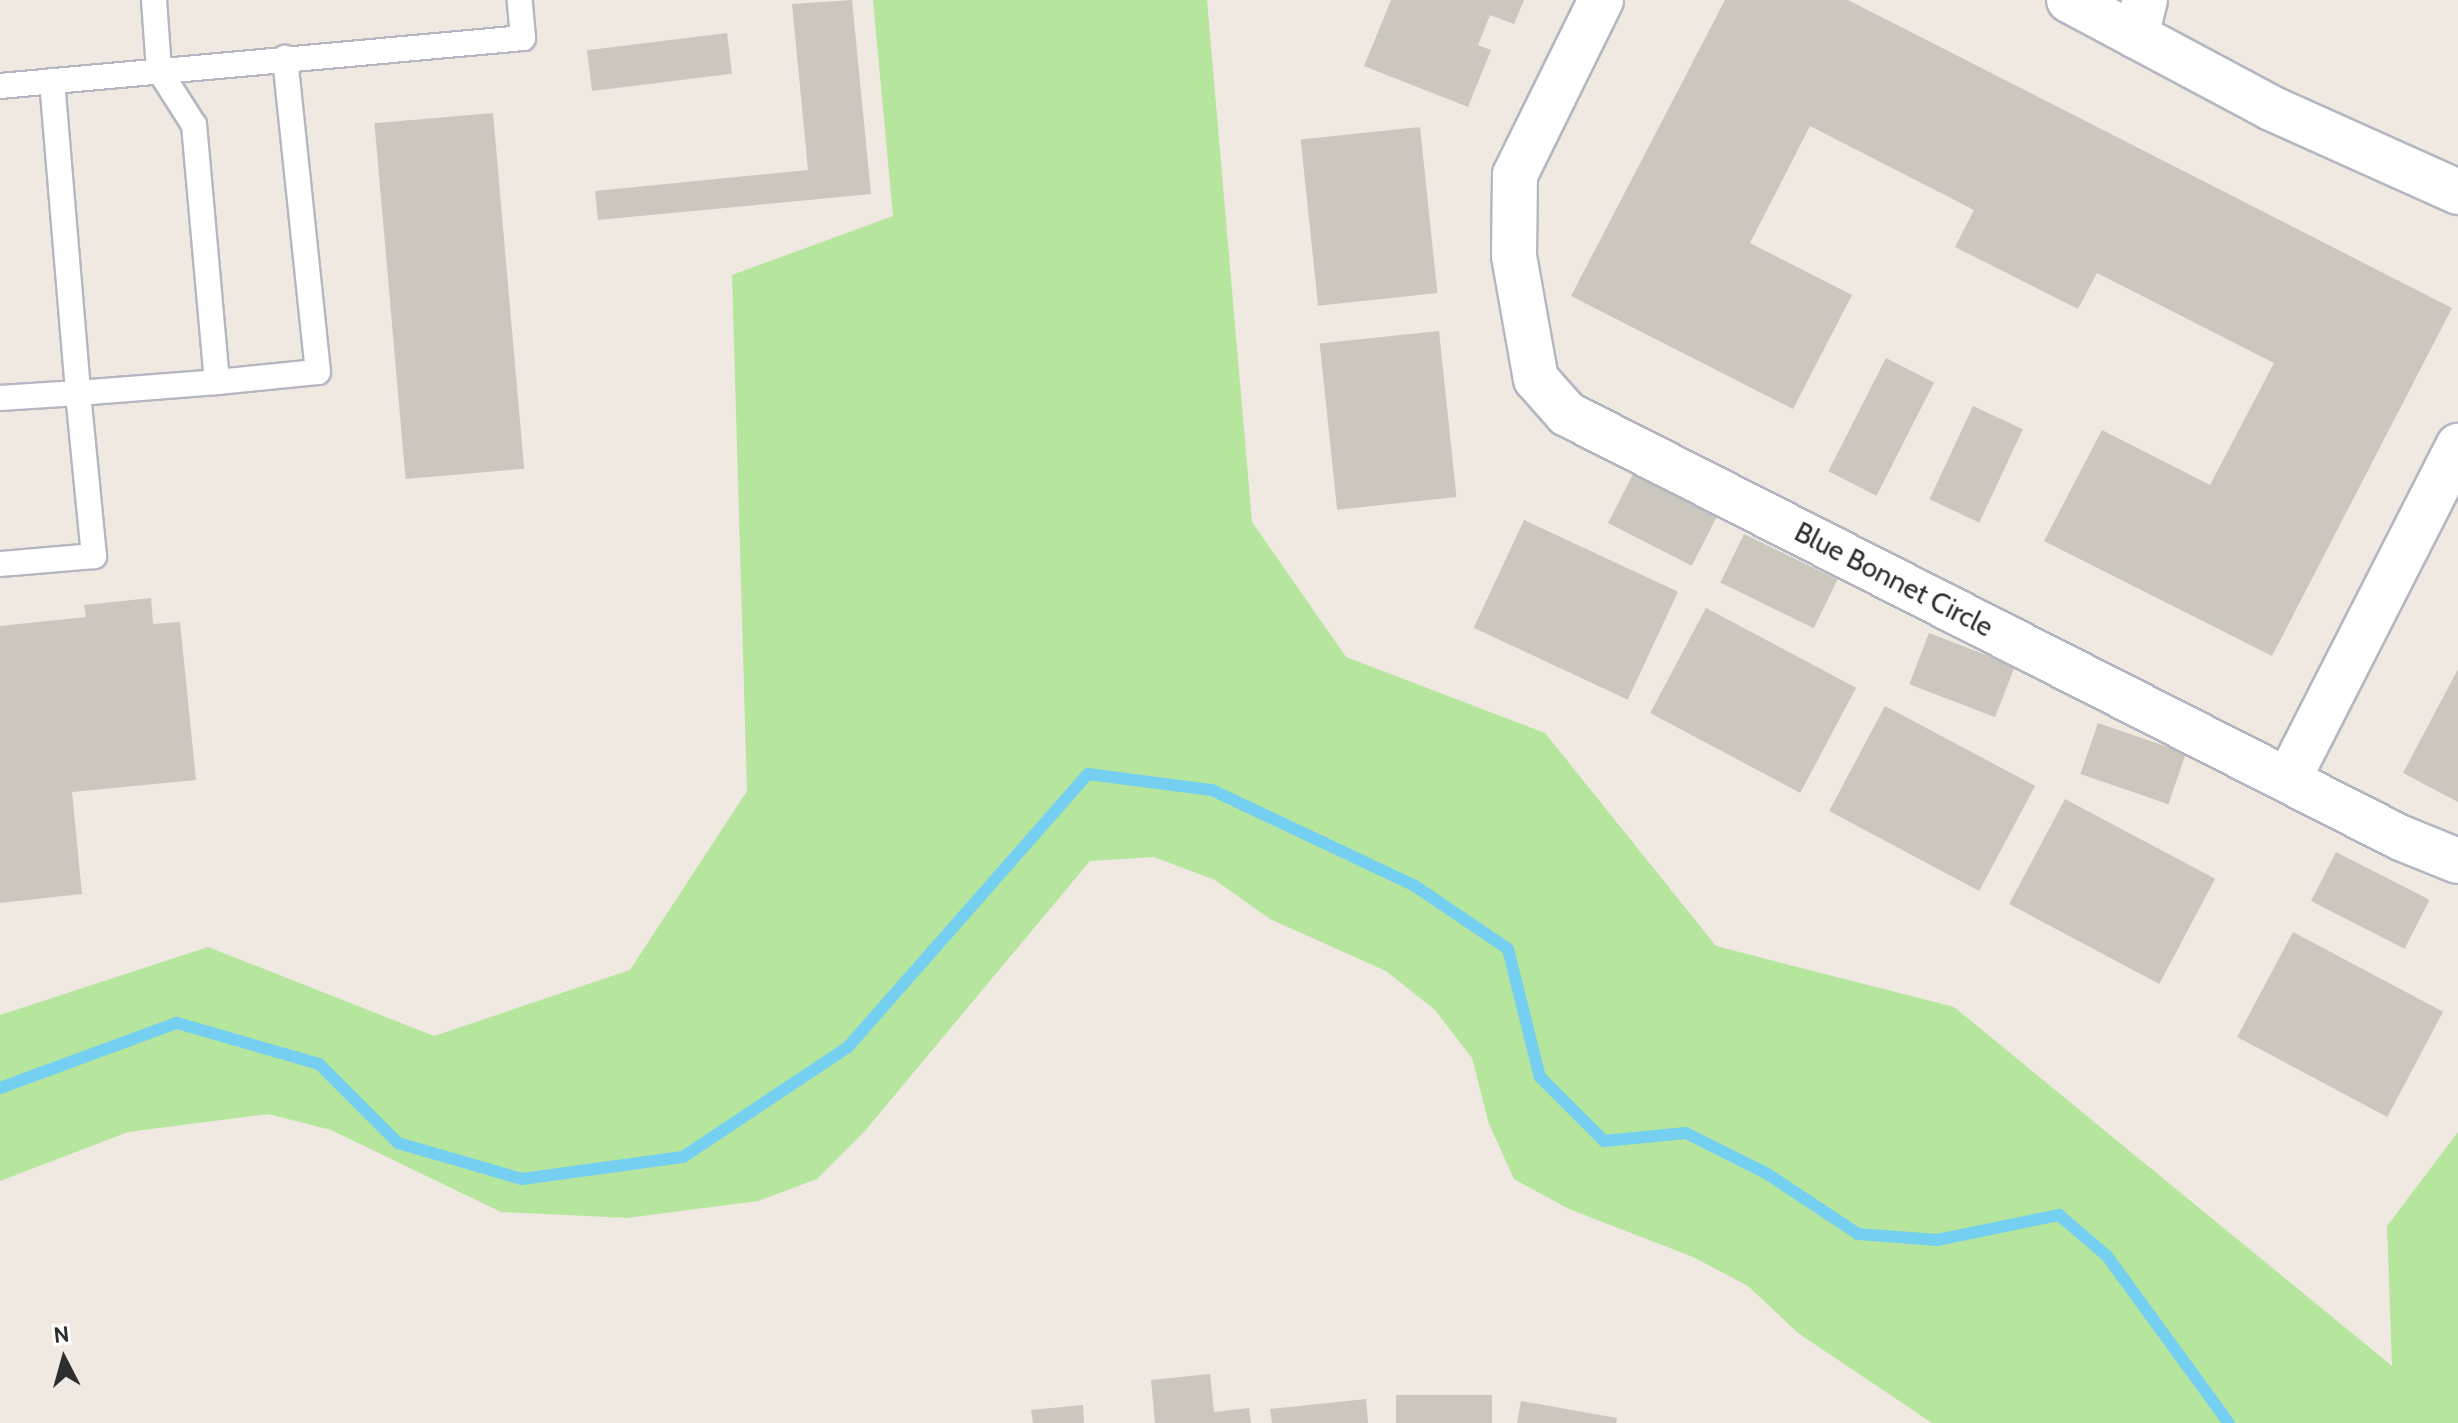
<!DOCTYPE html>
<style>
body{margin:0}
#map{position:relative;width:2458px;height:1423px;overflow:hidden;background:#efe9e1;font-family:Cabin,sans-serif}
div>[style]{position:absolute}
[style*='--x']{left:calc(var(--x)*1px);top:calc(var(--y)*1px);width:calc(var(--w)*1px);rotate:calc(var(--a)*1deg)}
.green>*{inset:0;background:#b6e59e}
.stream>*{height:12px;margin:-6px;padding:0 6px;transform-origin:6px;border-radius:6px;background:#75cff0}
.building>*{inset:0;background:#cbc7bf;transform-origin:0 0}
.roads{filter:drop-shadow(2px 0 #b4b7c1) drop-shadow(-2px 0 #b4b7c1) drop-shadow(0 2px #b4b7c1) drop-shadow(0 -2px #b4b7c1)}
.service>*{height:24px;margin:-12px;padding:0 12px;transform-origin:12px;border-radius:12px;background:#fff}
.minor>*{height:44px;margin:-22px;padding:0 22px;transform-origin:22px;border-radius:22px;background:#fff}
span{translate:-50% -50%;white-space:nowrap;text-align:center;line-height:1.15;-webkit-text-stroke:7px #fff;paint-order:stroke}
.street-label{font-size:28px;color:#2e2e2e}
.north{position:absolute;left:24px;top:1319px;width:80px;height:80px;-webkit-text-stroke:6px #fff;paint-order:stroke;rotate:354deg;font-size:22px;font-weight:700;line-height:32px;text-align:center;color:#2e2e2e}
.north::after{content:'';display:block;margin:auto;width:28px;height:36px;background:#2e2e2e;clip-path:polygon(50% 0,100% 100%,50% 72%,0 100%)}
</style>
<div id="map">
<div class="green">
<i style="clip-path:polygon(873px 0,1207px 0,1252px 522px,1346px 657px,1545px 733px,1716px 946px,1954px 1007px,2392px 1366px,2387px 1226px,2458px 1132px,2458px 1423px,1932px 1423px,1798px 1333px,1748px 1286px,1693px 1257px,1569px 1209px,1514px 1179px,1489px 1124px,1472px 1058px,1435px 1010px,1386px 971px,1270px 919px,1215px 880px,1154px 857px,1090px 861px,864px 1132px,817px 1179px,758px 1201px,627px 1218px,501px 1212px,331px 1130px,268px 1114px,128px 1132px,0 1181px,0 1015px,208px 947px,434px 1036px,630px 970px,747px 791px,732px 275px,893px 216px)"></i>
</div>
<div class="stream">
<i style="--x:0;--y:1088;--w:189;--a:-20.2"></i>
<i style="--x:177;--y:1023;--w:148;--a:16.1"></i>
<i style="--x:319;--y:1064;--w:112;--a:45"></i>
<i style="--x:398;--y:1143;--w:129;--a:16.2"></i>
<i style="--x:522;--y:1179;--w:162;--a:-7.8"></i>
<i style="--x:683;--y:1157;--w:198;--a:-33.7"></i>
<i style="--x:848;--y:1047;--w:363;--a:-48.7"></i>
<i style="--x:1088;--y:774;--w:125;--a:7.4"></i>
<i style="--x:1212;--y:790;--w:225;--a:25.3"></i>
<i style="--x:1415;--y:886;--w:112;--a:34.1"></i>
<i style="--x:1508;--y:949;--w:132;--a:76"></i>
<i style="--x:1540;--y:1077;--w:91;--a:45"></i>
<i style="--x:1604;--y:1141;--w:82;--a:-5.6"></i>
<i style="--x:1686;--y:1133;--w:89;--a:26.6"></i>
<i style="--x:1766;--y:1173;--w:110;--a:33.5"></i>
<i style="--x:1858;--y:1234;--w:79;--a:4.3"></i>
<i style="--x:1937;--y:1240;--w:125;--a:-11.6"></i>
<i style="--x:2059;--y:1215;--w:63;--a:40.5"></i>
<i style="--x:2107;--y:1256;--w:207;--a:53.9"></i>
</div>
<div class="building">
<i style="clip-path:polygon(852px 0,871px 194px,598px 220px,595px 191px,808px 170px,792px 4px)"></i>
<i style="clip-path:polygon(1391px 0,1524px 0,1514px 24px,1490px 15px,1478px 45px,1491px 50px,1468px 107px,1364px 66px)"></i>
<i style="clip-path:polygon(1725px 0,1848px 0,2452px 308px,2272px 656px,2044px 541px,2102px 430px,2210px 485px,2274px 363px,2097px 273px,2078px 309px,1955px 247px,1974px 210px,1810px 126px,1750px 243px,1852px 295px,1793px 409px,1571px 296px)"></i>
<i style="left:727px;top:33px;width:41px;height:141px;rotate:83deg"></i>
<i style="left:493px;top:113px;width:357px;height:119px;rotate:85deg"></i>
<i style="left:1420px;top:127px;width:167px;height:120px;rotate:84deg"></i>
<i style="left:1439px;top:331px;width:167px;height:120px;rotate:84deg"></i>
<i style="left:1886px;top:358px;width:54px;height:127px;rotate:27deg"></i>
<i style="left:1973px;top:406px;width:55px;height:103px;rotate:25deg"></i>
<i style="left:1633px;top:474px;width:94px;height:55px;rotate:27deg"></i>
<i style="left:1524px;top:520px;width:170px;height:119px;rotate:25deg"></i>
<i style="left:1744px;top:534px;width:104px;height:54px;rotate:26deg"></i>
<i style="clip-path:polygon(151px 598px,153px 624px,180px 622px,196px 780px,72px 792px,82px 894px,0 903px,0 626px,86px 617px,84px 605px)"></i>
<i style="left:1706px;top:608px;width:170px;height:119px;rotate:28deg"></i>
<i style="left:1929px;top:633px;width:92px;height:55px;rotate:21deg"></i>
<i style="clip-path:polygon(2458px 669px,2458px 802px,2403px 773px)"></i>
<i style="left:1885px;top:706px;width:170px;height:119px;rotate:28deg"></i>
<i style="left:2098px;top:723px;width:93px;height:54px;rotate:19deg"></i>
<i style="left:2065px;top:799px;width:170px;height:119px;rotate:28deg"></i>
<i style="left:2336px;top:852px;width:105px;height:55px;rotate:27deg"></i>
<i style="left:2293px;top:932px;width:170px;height:119px;rotate:28deg"></i>
<i style="clip-path:polygon(1210px 1374px,1214px 1412px,1249px 1408px,1251px 1423px,1155px 1423px,1151px 1380px)"></i>
<i style="left:1492px;top:1395px;width:28px;height:96px;rotate:90deg"></i>
<i style="clip-path:polygon(1366px 1399px,1368px 1423px,1272px 1423px,1270px 1409px)"></i>
<i style="clip-path:polygon(1521px 1401px,1617px 1418px,1616px 1423px,1517px 1423px)"></i>
<i style="clip-path:polygon(1083px 1405px,1084px 1423px,1033px 1423px,1031px 1410px)"></i>
</div>
<div class="roads">
<div class="service">
<i style="--x:52;--y:81;--w:313;--a:85.2"></i>
<i style="--x:78;--y:393;--w:139;--a:-4.5"></i>
<i style="--x:217;--y:382;--w:258;--a:-95.1"></i>
<i style="--x:194;--y:125;--w:65;--a:-122.5"></i>
<i style="--x:159;--y:70;--w:70;--a:-94.1"></i>
<i style="--x:0;--y:86;--w:525;--a:-5.24"></i>
<i style="--x:523;--y:38;--w:38;--a:-95"></i>
<i style="--x:217;--y:382;--w:101;--a:-5.7"></i>
<i style="--x:318;--y:372;--w:316;--a:-96"></i>
<i style="--x:0;--y:398;--w:78;--a:-3.7"></i>
<i style="--x:78;--y:393;--w:164;--a:84.4"></i>
<i style="--x:94;--y:556;--w:94;--a:175.1"></i>
</div>
<div class="minor">
<i style="--x:1601;--y:0;--w:195;--a:116.2"></i>
<i style="--x:1515;--y:175;--w:81;--a:90.7"></i>
<i style="--x:1514;--y:256;--w:125;--a:79.9"></i>
<i style="--x:1536;--y:379;--w:47;--a:48.5"></i>
<i style="--x:1567;--y:414;--w:936;--a:26.95"></i>
<i style="--x:2401;--y:838;--w:61;--a:22"></i>
<i style="--x:2069;--y:0;--w:229;--a:28.1"></i>
<i style="--x:2271;--y:108;--w:205;--a:24.2"></i>
<i style="--x:2136;--y:36;--w:37;--a:-76"></i>
<i style="--x:2289;--y:778;--w:373;--a:-63"></i>
</div>
</div>
<div class="street-label">
<span style="left:1894px;top:579px;rotate:27deg">Blue Bonnet Circle</span>
</div>
<div class="north">N</div>
</div>
